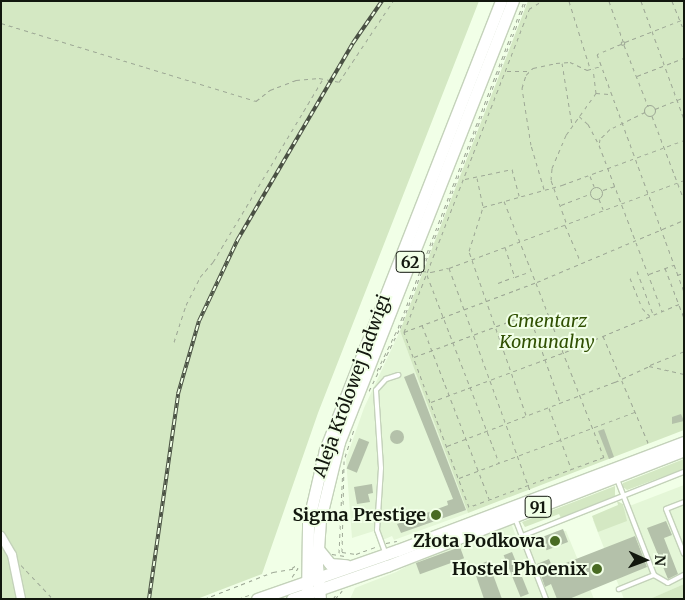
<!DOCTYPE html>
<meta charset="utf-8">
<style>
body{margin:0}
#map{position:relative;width:685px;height:600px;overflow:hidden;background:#f1ffe7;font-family:Merriweather,serif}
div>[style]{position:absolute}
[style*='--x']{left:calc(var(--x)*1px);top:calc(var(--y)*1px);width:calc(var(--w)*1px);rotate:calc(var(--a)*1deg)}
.built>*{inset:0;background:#e4f6d7}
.green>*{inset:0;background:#d4e8c3}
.building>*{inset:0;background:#b4c1aa;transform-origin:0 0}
.round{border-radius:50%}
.path>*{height:1px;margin-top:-0.5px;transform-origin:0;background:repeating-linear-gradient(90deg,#9da795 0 4px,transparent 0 8px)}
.path>.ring{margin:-0.5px;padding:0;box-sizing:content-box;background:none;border:1px solid #9da795;border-radius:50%}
.roads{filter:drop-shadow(1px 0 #c4d2ba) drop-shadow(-1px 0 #c4d2ba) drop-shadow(0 1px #c4d2ba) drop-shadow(0 -1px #c4d2ba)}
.lane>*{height:4px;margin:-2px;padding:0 2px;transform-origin:2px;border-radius:2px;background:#fff}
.street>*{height:8px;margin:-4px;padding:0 4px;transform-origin:4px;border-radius:4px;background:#fff}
.primary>*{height:11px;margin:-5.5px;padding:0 5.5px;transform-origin:5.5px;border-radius:5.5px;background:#fff}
.rail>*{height:4px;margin-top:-2px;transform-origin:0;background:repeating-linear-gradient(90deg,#f1ffe7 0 5.5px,#495043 0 11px);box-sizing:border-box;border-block:1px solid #495043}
.dots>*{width:14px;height:14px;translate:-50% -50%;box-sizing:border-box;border:2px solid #f1ffe7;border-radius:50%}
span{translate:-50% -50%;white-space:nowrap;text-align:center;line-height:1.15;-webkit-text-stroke:4px #f1ffe7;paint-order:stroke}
.shield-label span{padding:1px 4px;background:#f1ffe7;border:1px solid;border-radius:4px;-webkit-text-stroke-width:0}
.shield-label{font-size:16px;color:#12170e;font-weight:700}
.park-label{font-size:18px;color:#305002;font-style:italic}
.street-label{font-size:18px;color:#12170e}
.poi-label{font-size:18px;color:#12170e;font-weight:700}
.right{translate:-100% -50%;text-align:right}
.frame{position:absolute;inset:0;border:2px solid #12170e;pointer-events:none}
.north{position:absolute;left:620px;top:535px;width:50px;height:50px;-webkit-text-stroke:4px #f1ffe7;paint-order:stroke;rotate:92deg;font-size:14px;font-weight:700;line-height:20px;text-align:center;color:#12170e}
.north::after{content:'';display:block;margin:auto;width:18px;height:22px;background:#12170e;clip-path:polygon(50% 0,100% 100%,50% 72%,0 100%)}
</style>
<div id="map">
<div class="built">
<i style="clip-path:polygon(400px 331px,468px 513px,394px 540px,392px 536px,378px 542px,374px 531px,352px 538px,346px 459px,364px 408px)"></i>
<i style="clip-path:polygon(684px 485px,684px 584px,650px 599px,624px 599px,593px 520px)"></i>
<i style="clip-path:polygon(511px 523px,521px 550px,557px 531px,566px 531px,594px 599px,350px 599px,355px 588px,396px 572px,439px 549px)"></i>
</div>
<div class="green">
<i style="clip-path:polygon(1px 1px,479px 1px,318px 413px,262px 574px,197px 599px,1px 599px)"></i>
<i style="clip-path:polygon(528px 1px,684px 1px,684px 430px,468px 513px,400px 331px)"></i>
<i style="clip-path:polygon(684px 459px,684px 469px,627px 490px,623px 487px,623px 483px)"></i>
<i style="clip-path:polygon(615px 486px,615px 496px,561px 518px,559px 514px,525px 527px,522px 522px)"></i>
<i style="clip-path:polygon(617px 501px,623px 504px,627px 521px,598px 532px,592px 516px,618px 505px)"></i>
<i style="clip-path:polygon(684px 584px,684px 599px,650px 599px,652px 598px)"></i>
</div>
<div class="building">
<i style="clip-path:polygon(414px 373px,466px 510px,401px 533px,397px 524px,448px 505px,447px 501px,453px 499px,404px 377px)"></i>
<i style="clip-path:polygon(681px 414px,684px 421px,672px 424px,672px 417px)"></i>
<i style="clip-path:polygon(604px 429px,614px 457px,609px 459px,598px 431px)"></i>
<i class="round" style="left:390px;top:430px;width:14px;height:14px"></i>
<i style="left:359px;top:438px;width:11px;height:33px;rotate:22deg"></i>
<i style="clip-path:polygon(372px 484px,373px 493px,368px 494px,370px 502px,357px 504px,354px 487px)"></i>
<i style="clip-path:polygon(666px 521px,672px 535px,664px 538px,678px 574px,668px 579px,647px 528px)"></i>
<i style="left:563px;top:529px;width:14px;height:23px;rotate:69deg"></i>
<i style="clip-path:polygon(635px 536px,647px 567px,569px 599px,557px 599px,551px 584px,545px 587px,537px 564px,549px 559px,553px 568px)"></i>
<i style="left:460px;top:547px;width:12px;height:47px;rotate:70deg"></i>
<i style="left:512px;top:552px;width:45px;height:9px;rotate:68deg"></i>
<i style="clip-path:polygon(488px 561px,502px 599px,484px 599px,473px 567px)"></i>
</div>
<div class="path">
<i style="--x:569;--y:1;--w:70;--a:72.6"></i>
<i style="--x:609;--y:1;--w:42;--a:70.7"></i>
<i style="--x:641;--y:1;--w:126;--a:70"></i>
<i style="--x:672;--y:1;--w:32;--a:68"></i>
<i style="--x:1;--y:23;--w:267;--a:17"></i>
<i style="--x:256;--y:101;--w:18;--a:-38"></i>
<i style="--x:270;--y:90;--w:28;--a:-21"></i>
<i style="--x:296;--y:80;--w:23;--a:-5"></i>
<i style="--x:319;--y:78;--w:20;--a:11"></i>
<i style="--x:339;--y:82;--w:97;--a:-56.3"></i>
<i style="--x:624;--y:41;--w:3;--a:72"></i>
<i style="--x:625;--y:44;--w:3;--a:162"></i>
<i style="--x:622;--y:45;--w:3;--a:-108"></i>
<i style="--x:621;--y:42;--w:3;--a:-18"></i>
<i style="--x:625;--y:42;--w:63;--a:-21.3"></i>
<i style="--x:621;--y:44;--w:26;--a:157"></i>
<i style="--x:597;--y:54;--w:253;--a:69.9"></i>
<i style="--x:624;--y:45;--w:66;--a:68.5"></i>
<i style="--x:562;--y:63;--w:63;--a:80.8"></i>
<i style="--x:507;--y:71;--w:21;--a:0"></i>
<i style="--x:637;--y:76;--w:50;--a:-21"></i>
<i style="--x:596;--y:93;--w:13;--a:4"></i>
<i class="ring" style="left:644.5px;top:105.5px;width:10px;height:10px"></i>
<i style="--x:655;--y:109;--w:31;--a:-22"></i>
<i style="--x:645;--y:112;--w:39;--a:154"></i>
<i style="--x:610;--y:129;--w:14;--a:135"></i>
<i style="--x:600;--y:139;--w:6;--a:99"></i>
<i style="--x:599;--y:145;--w:178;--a:69.2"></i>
<i style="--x:579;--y:116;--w:12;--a:42"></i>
<i style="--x:588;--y:124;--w:24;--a:62"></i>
<i style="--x:652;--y:116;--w:90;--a:69.1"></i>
<i style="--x:590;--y:176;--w:11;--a:68"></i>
<i style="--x:477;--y:178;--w:29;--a:78"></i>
<i style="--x:465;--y:179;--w:48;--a:-12"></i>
<i style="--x:512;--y:169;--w:28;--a:75"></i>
<i class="ring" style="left:590px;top:187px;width:11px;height:11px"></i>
<i style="--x:544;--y:189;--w:46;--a:-106.5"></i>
<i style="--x:531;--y:145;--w:58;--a:-99"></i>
<i style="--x:522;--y:88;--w:14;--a:-73"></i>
<i style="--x:526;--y:75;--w:10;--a:-45"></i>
<i style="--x:533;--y:68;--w:24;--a:-12"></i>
<i style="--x:556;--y:63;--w:14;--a:-4"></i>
<i style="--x:570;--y:62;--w:19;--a:25"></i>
<i style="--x:587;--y:70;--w:15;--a:-16"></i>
<i style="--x:603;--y:190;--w:13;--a:-18"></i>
<i style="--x:599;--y:199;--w:11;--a:68"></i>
<i style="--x:504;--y:201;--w:275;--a:68.7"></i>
<i style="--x:604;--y:457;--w:144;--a:159.7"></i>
<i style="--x:469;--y:507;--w:187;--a:-110.4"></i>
<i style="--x:404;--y:332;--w:346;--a:-68.8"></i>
<i style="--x:529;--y:9;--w:15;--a:-32"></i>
<i style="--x:561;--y:205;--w:31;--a:-21"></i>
<i style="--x:566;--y:222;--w:45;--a:-109.7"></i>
<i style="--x:551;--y:180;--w:12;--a:-85"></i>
<i style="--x:552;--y:168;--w:36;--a:-67"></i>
<i style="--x:566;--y:135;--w:52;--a:-54.5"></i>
<i style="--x:596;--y:93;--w:24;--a:-97"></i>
<i style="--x:565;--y:225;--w:39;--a:67"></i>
<i style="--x:505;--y:247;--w:32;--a:72"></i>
<i style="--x:515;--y:277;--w:12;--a:-20"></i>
<i style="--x:449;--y:268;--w:236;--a:70"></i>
<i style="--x:665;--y:268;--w:53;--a:69.2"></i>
<i style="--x:422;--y:271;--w:9;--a:6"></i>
<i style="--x:431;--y:272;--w:18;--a:-13"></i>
<i style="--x:449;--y:268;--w:251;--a:-20.5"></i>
<i style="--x:637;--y:271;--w:46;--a:69.6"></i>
<i style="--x:649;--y:274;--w:27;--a:-20"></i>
<i style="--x:427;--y:275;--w:201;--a:69"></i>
<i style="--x:677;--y:275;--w:7;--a:-16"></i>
<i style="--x:630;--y:278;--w:32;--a:68"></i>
<i style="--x:642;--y:308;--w:11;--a:45"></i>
<i style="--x:498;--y:283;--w:17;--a:-21"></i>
<i style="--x:422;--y:325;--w:186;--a:68.9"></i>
<i style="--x:404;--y:332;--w:142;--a:-20.6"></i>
<i style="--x:537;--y:282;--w:160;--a:-22.9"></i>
<i style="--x:603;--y:336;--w:118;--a:67.1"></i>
<i style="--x:174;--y:342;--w:39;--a:-72"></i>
<i style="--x:186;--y:305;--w:31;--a:-63"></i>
<i style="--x:200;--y:277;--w:20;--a:-49"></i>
<i style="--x:213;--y:262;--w:214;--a:-59"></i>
<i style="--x:414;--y:357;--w:123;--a:-20.5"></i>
<i style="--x:529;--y:314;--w:93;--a:70.6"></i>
<i style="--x:650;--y:365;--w:37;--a:-22"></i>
<i style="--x:377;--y:371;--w:48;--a:-64"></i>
<i style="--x:398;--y:328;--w:350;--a:-68.9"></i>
<i style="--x:369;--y:391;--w:70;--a:-63.8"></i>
<i style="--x:400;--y:328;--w:350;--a:-68.9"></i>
<i style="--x:431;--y:402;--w:143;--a:-20.5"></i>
<i style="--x:565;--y:352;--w:129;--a:-22.8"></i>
<i style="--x:549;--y:408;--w:64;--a:69.9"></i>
<i style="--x:526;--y:415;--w:174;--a:-109.2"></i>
<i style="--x:469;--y:251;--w:46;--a:-72.3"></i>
<i style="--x:483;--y:207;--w:82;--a:-15.6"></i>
<i style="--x:562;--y:185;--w:130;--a:-20.2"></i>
<i style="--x:447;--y:446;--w:180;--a:-20.9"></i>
<i style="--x:615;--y:382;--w:38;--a:-25"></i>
<i style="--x:649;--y:366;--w:36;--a:13"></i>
<i style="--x:345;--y:457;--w:28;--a:-72"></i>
<i style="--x:459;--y:478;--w:188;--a:-20.6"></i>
<i style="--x:386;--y:543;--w:11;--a:-10"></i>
<i style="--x:342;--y:552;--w:91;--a:-88.7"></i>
<i style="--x:342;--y:552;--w:14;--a:8"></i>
<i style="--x:356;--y:554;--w:23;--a:-20"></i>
<i style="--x:339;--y:553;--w:87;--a:-87.4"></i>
<i style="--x:332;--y:554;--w:13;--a:9"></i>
<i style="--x:21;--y:565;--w:47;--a:46.7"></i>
<i style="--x:292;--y:568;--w:7;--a:-34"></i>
<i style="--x:292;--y:577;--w:11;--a:-56"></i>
<i style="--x:204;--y:599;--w:74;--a:-21.4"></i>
<i style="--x:273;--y:572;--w:25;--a:-9"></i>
<i style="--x:238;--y:599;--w:12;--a:-20"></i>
<i style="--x:333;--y:599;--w:7;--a:-56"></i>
<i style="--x:335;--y:599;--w:11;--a:-49"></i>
</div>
<div class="roads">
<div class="lane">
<i style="--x:617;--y:479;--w:103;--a:68.9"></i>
<i style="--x:654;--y:575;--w:38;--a:158"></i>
<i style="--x:684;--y:502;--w:19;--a:159"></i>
<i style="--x:666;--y:509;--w:48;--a:68.2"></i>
<i style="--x:515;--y:518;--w:87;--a:69.1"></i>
<i style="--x:522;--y:536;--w:174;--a:-21.6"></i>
<i style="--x:385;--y:552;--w:23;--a:-110"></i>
<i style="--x:377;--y:530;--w:62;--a:-86.3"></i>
<i style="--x:381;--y:468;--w:78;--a:-93.7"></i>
<i style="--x:376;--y:390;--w:15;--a:-48"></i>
<i style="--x:386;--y:379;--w:13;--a:-18"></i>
<i style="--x:654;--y:575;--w:16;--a:30"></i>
<i style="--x:668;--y:583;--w:18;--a:-27"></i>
</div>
<div class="street">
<i style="--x:1;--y:536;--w:22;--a:60"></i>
<i style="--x:12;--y:555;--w:45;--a:78.4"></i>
</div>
<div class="primary">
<i style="--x:318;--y:549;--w:19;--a:51"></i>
<i style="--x:330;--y:564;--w:16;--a:4"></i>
<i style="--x:257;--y:599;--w:149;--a:-19.2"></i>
<i style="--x:398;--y:550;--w:306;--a:-20.7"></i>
<i style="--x:292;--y:599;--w:101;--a:-19.2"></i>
<i style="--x:387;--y:566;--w:319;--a:-21.3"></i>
<i style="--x:307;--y:599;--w:76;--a:-89.2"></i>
<i style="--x:308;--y:523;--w:75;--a:-76.9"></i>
<i style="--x:325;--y:450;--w:482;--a:-68.6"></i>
<i style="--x:320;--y:599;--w:36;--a:-95"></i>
<i style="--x:317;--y:563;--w:43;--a:-86"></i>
<i style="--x:320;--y:520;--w:80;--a:-76.3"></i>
<i style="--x:339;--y:442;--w:474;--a:-68.5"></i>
</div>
</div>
<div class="rail">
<i style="--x:149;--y:599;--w:207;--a:-81.9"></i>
<i style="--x:178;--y:394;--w:76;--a:-74"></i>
<i style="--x:199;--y:321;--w:91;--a:-64.6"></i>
<i style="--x:238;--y:239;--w:227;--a:-59.6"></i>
<i style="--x:353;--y:43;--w:51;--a:-55.4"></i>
</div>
<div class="dots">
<i style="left:436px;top:515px;background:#496b23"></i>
<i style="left:555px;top:541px;background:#496b23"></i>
<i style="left:597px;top:569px;background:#496b23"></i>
</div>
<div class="shield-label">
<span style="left:410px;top:262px">62</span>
<span style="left:538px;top:507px">91</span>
</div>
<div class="park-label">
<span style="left:547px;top:332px">Cmentarz<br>Komunalny</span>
</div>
<div class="street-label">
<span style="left:352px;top:386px;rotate:-70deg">Aleja Królowej Jadwigi</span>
</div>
<div class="poi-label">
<span class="right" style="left:426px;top:515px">Sigma Prestige</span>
<span class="right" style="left:545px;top:541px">Złota Podkowa</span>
<span class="right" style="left:587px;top:569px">Hostel Phoenix</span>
</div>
<div class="frame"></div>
<div class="north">N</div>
</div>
